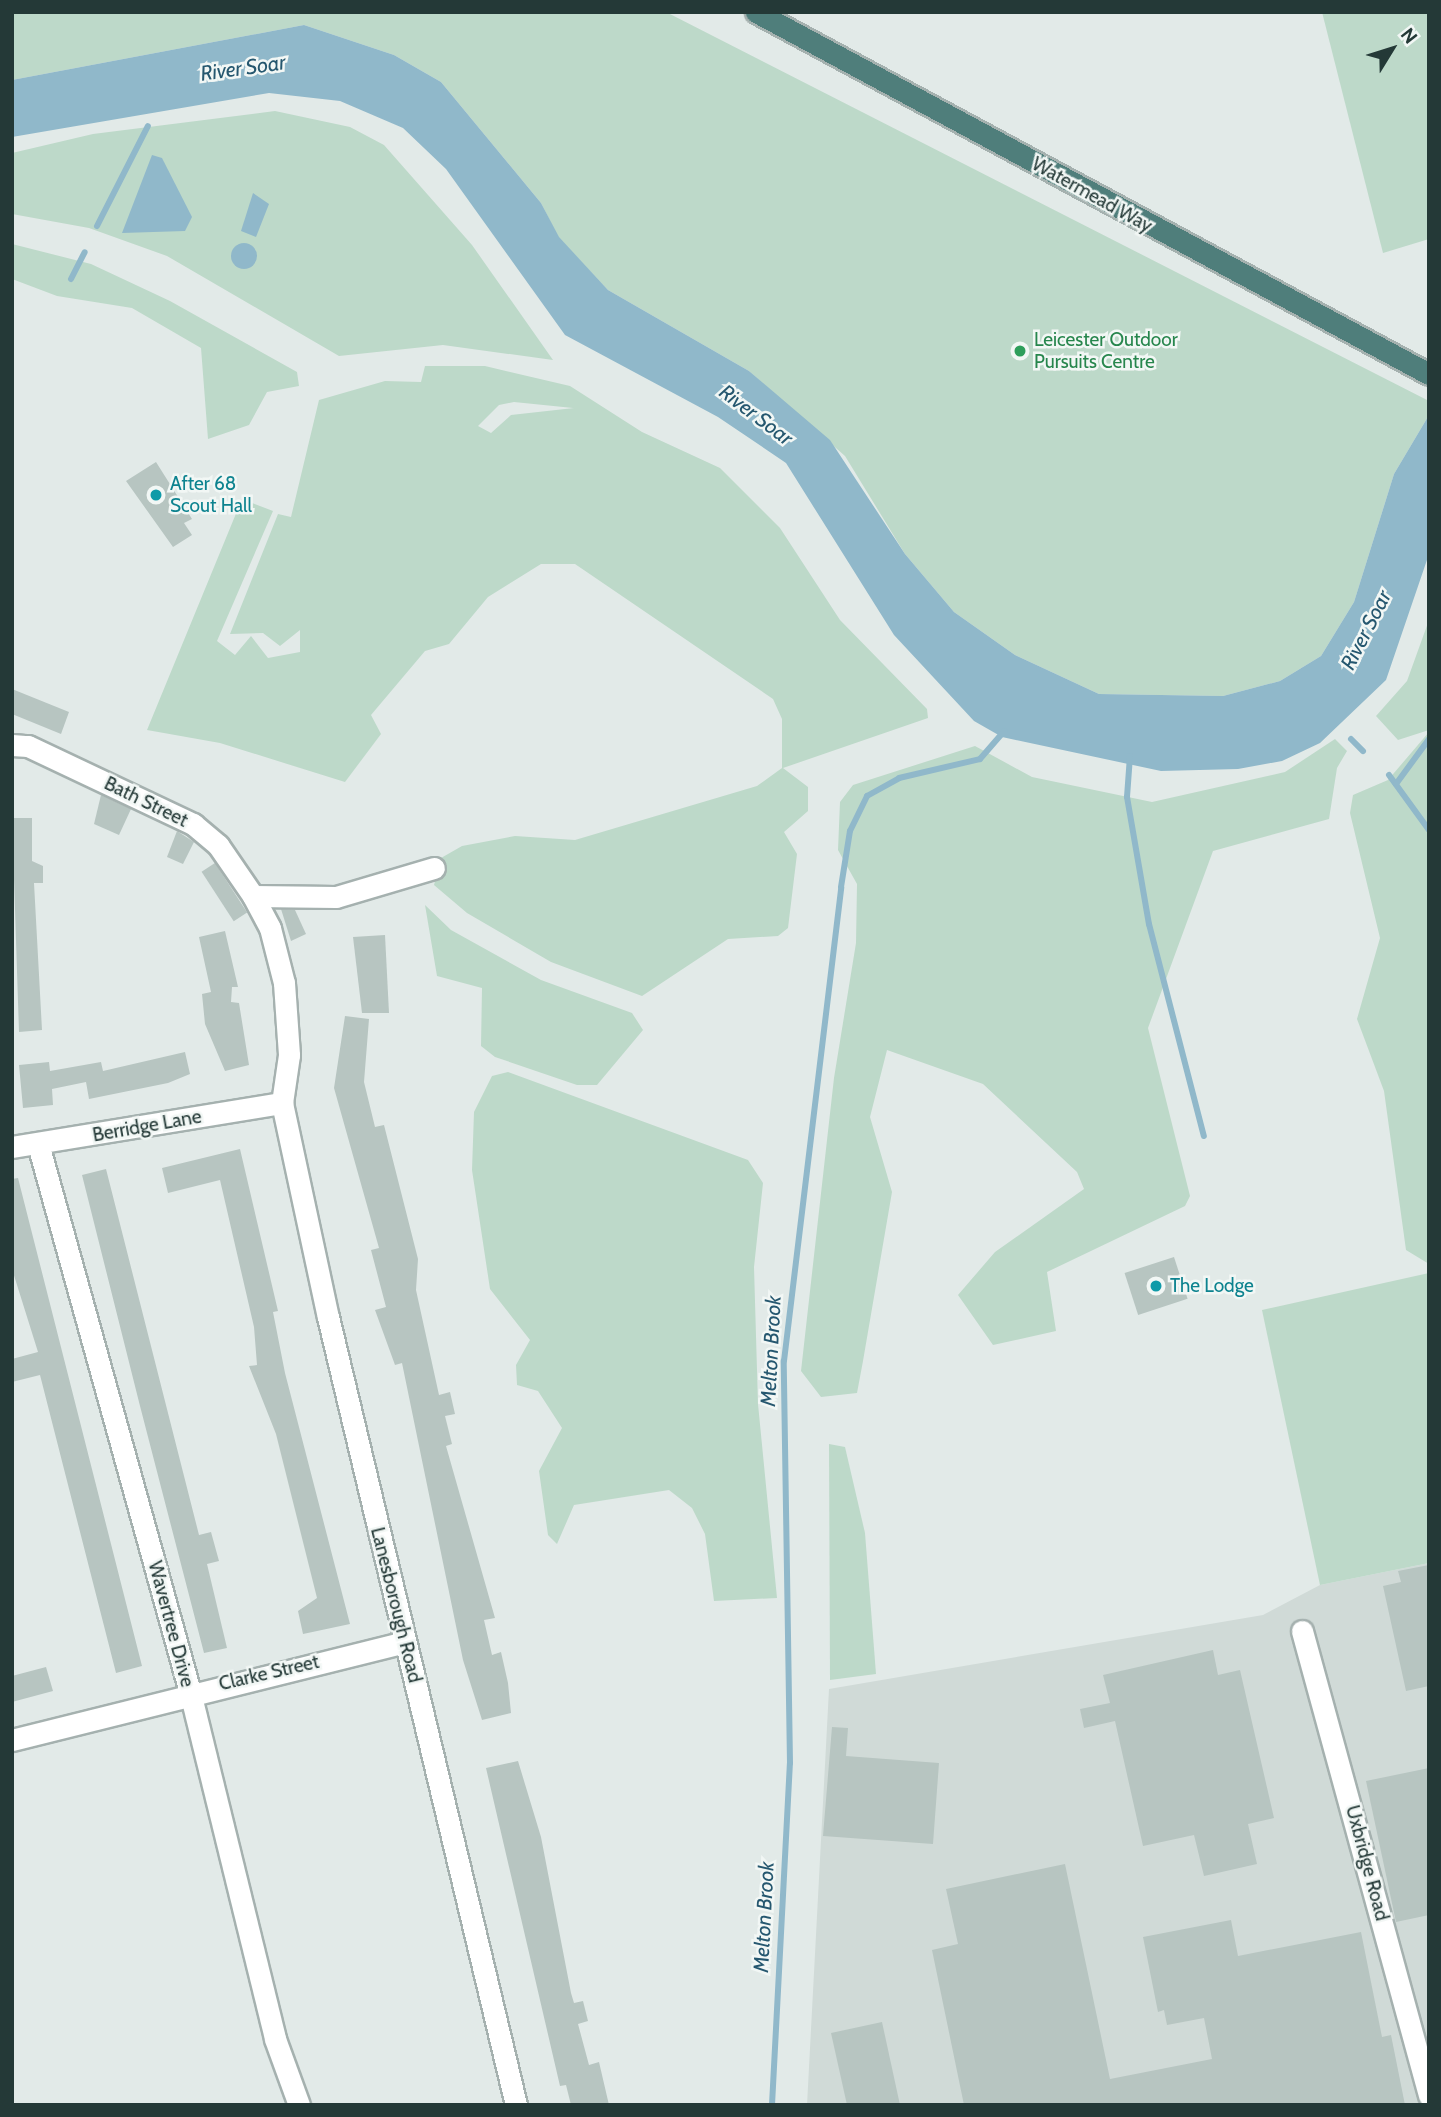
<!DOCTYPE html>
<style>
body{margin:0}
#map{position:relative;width:1441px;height:2117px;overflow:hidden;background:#e2eae8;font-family:Cabin,sans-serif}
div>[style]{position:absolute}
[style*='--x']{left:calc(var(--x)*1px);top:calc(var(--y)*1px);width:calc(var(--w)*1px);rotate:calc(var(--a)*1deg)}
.built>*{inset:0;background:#d0dad7}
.green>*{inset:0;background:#bdd9c9}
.water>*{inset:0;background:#90b8ca}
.round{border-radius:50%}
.stream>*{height:6px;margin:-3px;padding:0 3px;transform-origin:3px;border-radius:3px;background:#90b8ca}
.building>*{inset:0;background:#b7c5c1;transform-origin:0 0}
.roads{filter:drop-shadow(2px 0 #a5b1af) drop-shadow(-2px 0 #a5b1af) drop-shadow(0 2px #a5b1af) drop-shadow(0 -2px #a5b1af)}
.minor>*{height:21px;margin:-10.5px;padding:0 10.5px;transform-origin:10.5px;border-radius:10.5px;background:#fff}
.trunk>*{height:21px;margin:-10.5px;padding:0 10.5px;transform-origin:10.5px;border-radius:10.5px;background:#4f7e7b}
.dots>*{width:19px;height:19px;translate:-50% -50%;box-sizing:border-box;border:4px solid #f2f7f5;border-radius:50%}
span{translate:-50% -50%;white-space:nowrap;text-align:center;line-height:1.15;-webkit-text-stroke:5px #f2f7f5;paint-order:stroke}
.street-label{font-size:19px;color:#243937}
.leisure-label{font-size:19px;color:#27864d}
.left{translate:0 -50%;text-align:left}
.culture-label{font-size:19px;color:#0d838f}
.water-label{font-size:21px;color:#25576f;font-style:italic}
.frame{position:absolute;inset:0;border:14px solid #243937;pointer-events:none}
.north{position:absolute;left:1357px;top:14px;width:70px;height:70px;-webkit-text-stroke:5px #f2f7f5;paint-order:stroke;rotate:52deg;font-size:19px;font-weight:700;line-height:28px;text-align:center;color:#243937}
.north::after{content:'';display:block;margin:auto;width:24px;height:32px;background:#243937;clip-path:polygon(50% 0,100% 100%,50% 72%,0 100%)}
</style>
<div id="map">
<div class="built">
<i style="clip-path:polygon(1429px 1563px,1429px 2105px,807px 2105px,829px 1689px,1263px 1615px,1320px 1585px)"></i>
</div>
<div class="green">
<i style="clip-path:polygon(12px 12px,666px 12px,1429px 401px,1429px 415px,1394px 474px,1354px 602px,1321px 656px,1280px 681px,1223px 696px,1099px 694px,1015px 655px,954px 612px,905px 554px,845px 456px,749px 371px,608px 290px,558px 237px,541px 203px,441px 82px,394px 55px,304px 25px,12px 80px)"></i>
<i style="clip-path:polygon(1322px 12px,1429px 12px,1429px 239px,1383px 253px)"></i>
<i style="clip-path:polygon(275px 111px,350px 127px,384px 145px,472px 245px,553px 360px,443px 345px,339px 356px,167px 256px,89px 228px,12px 214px,12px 153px,93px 134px)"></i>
<i style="clip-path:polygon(12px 244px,91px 264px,170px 301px,297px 372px,299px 386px,267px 392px,249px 425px,208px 439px,201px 348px,132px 308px,57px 296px,12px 279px)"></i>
<i style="clip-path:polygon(evenodd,425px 366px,485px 366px,570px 386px,642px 432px,720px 468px,780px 528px,840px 620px,927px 709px,928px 718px,783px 768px,808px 787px,808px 811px,784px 832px,797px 854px,788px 928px,778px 936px,728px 939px,642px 996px,551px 962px,467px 913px,434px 885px,441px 858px,462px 846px,515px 836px,575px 840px,757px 786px,782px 768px,782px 719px,773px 699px,575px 564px,541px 564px,488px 597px,449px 644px,425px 651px,371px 715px,381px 734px,345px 782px,220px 743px,147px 730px,242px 499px,273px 511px,217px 641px,235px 655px,251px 636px,268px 658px,300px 652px,300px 630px,280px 646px,263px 633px,230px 634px,278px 514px,291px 517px,319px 400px,385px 381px,421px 382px,425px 366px,514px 402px,573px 408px,574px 408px,511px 415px,491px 433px,478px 426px,499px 405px,514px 402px)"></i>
<i style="clip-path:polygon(1429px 620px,1429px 730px,1398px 740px,1376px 716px,1407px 681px)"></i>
<i style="clip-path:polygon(1429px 732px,1429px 1264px,1406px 1250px,1384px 1091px,1357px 1019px,1380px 938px,1350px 813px,1353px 795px,1388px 780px)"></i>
<i style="clip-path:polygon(1335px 739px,1347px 751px,1337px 768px,1329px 819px,1213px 851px,1148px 1028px,1190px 1196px,1185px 1206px,1047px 1272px,1056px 1331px,993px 1345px,958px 1295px,995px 1252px,1084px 1189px,1077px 1172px,983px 1084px,887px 1050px,870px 1117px,892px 1192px,863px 1361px,857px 1393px,821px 1397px,801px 1371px,834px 1078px,856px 943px,857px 884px,838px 850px,840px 802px,853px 785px,975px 746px,1032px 777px,1152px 802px,1285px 772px)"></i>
<i style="clip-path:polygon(425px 905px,451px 930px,541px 980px,632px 1013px,643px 1030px,597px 1085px,577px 1085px,495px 1057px,481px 1046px,482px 988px,437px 976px)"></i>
<i style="clip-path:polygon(508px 1072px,748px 1160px,763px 1183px,754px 1267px,758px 1404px,777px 1598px,714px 1601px,705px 1534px,692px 1508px,669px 1490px,574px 1505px,557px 1544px,548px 1535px,539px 1471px,562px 1428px,538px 1391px,517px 1385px,516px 1365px,530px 1340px,490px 1289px,472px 1170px,474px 1112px,492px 1076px)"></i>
<i style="clip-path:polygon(1429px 1273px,1429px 1563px,1320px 1585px,1262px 1310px)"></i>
<i style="clip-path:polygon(829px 1444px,845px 1447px,865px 1533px,876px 1674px,830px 1680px)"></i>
</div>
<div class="water">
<i style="clip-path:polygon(304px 25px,394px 55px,441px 82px,541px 203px,559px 237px,608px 290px,749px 371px,830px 440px,905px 554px,954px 612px,1015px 655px,1099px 694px,1223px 696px,1280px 681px,1321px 656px,1354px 602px,1394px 474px,1429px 415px,1429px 554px,1386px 680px,1320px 743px,1282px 761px,1238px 769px,1161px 771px,1002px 737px,974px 721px,894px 635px,786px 463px,718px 417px,565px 335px,446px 169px,403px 128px,340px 101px,269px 93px,12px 137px,12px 80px)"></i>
<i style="clip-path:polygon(152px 155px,162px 158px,192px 217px,185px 231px,122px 233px)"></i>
<i style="clip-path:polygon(253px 193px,269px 204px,256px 237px,241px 231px)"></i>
<i class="round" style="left:231px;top:243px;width:26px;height:26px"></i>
</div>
<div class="stream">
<i style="--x:97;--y:226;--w:112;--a:-63"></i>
<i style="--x:71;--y:279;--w:30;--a:-63"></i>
<i style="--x:1351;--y:739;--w:17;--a:45"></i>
<i style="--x:1130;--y:756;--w:41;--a:94.2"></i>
<i style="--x:1127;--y:797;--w:129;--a:80.2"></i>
<i style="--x:1149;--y:924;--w:219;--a:75.5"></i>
<i style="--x:1389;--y:775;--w:68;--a:54"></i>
<i style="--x:1396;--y:784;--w:56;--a:-53.7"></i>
<i style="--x:772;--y:2105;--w:342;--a:-87"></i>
<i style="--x:790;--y:1763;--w:402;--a:-90.9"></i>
<i style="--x:784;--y:1361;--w:477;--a:-83.1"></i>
<i style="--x:841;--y:887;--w:57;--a:-80.9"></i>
<i style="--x:850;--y:831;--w:39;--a:-64"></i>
<i style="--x:867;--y:796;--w:37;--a:-29"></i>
<i style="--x:899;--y:778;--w:83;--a:-13.2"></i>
<i style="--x:980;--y:759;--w:37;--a:-49"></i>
</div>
<div class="building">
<i style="clip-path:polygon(156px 462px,192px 519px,184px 523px,192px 535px,173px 547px,126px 481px)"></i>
<i style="clip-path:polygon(12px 689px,69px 712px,61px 734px,12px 714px)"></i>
<i style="clip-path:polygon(101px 795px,131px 809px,119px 835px,94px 824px)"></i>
<i style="clip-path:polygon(12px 818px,32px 818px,32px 861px,43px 866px,43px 883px,34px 883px,42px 1030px,19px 1032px)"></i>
<i style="clip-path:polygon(177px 831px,194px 842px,183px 864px,167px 857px)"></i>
<i style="left:215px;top:863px;width:59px;height:16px;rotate:57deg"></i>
<i style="clip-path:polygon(281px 909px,295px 910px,306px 934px,291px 941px)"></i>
<i style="clip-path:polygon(225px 931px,238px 987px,232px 987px,231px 1002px,239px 1003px,249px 1065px,225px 1071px,205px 1024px,202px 994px,211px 992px,199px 937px)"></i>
<i style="clip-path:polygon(385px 935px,389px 1013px,362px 1013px,353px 937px)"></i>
<i style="clip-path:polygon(345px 1016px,369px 1019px,364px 1082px,375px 1127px,384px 1125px,418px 1259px,416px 1290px,439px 1395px,450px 1392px,455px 1414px,445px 1416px,452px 1444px,446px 1446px,495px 1618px,484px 1620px,492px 1655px,501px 1652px,508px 1683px,511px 1713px,482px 1720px,463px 1660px,402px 1363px,395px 1365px,375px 1310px,386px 1307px,371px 1250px,379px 1248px,334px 1088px)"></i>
<i style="clip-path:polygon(185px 1052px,190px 1074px,168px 1083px,89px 1099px,86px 1082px,52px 1089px,53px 1105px,23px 1108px,19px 1065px,49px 1062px,50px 1071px,101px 1062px,103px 1071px)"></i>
<i style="clip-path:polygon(240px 1149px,278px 1311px,273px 1312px,285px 1373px,350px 1624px,303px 1634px,298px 1611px,317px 1598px,276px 1434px,249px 1366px,257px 1365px,254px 1327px,220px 1180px,168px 1193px,162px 1168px)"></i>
<i style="clip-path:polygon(106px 1169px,199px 1535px,211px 1532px,219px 1561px,207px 1564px,227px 1648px,204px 1653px,140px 1406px,82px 1175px)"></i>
<i style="clip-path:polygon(18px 1178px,142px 1666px,116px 1673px,40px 1375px,12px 1382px,12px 1359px,38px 1352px,12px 1269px,12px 1179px)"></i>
<i style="left:1174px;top:1257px;width:44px;height:52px;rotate:72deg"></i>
<i style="clip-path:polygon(1429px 1565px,1429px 1686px,1406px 1691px,1383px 1586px,1401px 1582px,1398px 1571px)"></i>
<i style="clip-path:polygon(1213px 1650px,1218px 1675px,1240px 1670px,1274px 1818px,1248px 1824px,1257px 1864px,1204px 1876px,1194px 1835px,1143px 1846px,1115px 1721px,1084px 1728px,1080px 1709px,1110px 1703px,1103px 1675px)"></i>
<i style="clip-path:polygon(46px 1667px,53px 1691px,12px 1702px,12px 1676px)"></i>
<i style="clip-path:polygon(832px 1727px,848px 1728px,846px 1756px,939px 1763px,933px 1844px,823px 1836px)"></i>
<i style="clip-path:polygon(518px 1761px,541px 1837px,571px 1993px,574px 2003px,583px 2001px,588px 2021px,578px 2024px,589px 2065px,599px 2062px,609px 2105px,571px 2105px,566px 2085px,560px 2086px,486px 1768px)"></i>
<i style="clip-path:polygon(1429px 1768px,1429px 1915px,1396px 1922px,1366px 1781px)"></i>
<i style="clip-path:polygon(1065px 1864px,1110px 2079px,1212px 2059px,1204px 2018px,1167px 2025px,1164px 2010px,1158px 2012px,1143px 1937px,1231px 1920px,1238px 1956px,1361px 1932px,1382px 2037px,1391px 2035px,1405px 2105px,964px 2105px,932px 1950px,958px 1944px,946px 1889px)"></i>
<i style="clip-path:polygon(882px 2022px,900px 2105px,847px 2105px,831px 2033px)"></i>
</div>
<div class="roads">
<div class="minor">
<i style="--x:12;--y:745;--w:16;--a:4"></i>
<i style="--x:28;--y:746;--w:183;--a:25.3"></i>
<i style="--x:193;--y:824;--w:33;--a:40"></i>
<i style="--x:218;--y:845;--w:62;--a:55.5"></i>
<i style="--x:253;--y:896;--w:83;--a:0.7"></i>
<i style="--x:336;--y:897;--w:102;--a:-16.5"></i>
<i style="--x:253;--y:896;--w:36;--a:62"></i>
<i style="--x:270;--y:928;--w:57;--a:75.7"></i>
<i style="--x:284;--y:983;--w:72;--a:86"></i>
<i style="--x:289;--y:1055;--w:49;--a:98.3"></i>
<i style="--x:282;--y:1103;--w:219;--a:77.9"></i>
<i style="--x:328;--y:1317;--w:810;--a:76.58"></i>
<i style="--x:38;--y:1144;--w:569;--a:74.5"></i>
<i style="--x:190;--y:1692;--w:357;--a:76.2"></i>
<i style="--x:275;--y:2039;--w:70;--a:70"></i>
<i style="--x:12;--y:1147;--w:274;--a:-9.3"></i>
<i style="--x:1302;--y:1631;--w:482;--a:74.7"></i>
<i style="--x:12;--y:1740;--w:404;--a:-14"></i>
</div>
<div class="trunk">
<i style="--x:756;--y:12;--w:764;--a:28.28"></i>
</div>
</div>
<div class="dots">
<i style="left:1020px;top:351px;background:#2e9e5b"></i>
<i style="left:156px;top:495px;background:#0f9aa8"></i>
<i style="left:1156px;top:1286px;background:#0f9aa8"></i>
</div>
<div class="street-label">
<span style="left:1092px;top:195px;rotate:29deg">Watermead Way</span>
<span style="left:146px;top:802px;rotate:26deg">Bath Street</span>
<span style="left:147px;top:1126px;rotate:-10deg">Berridge Lane</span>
<span style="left:396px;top:1605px;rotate:76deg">Lanesborough Road</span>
<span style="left:171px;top:1624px;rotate:75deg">Wavertree Drive</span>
<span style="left:269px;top:1673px;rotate:-13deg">Clarke Street</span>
<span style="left:1367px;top:1863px;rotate:75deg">Uxbridge Road</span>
</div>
<div class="leisure-label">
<span class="left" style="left:1034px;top:351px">Leicester Outdoor<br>Pursuits Centre</span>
</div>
<div class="culture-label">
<span class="left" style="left:170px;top:495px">After 68<br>Scout Hall</span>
<span class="left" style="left:1170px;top:1286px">The Lodge</span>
</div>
<div class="water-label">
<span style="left:243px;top:68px;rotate:-8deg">River Soar</span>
<span style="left:756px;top:415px;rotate:37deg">River Soar</span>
<span style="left:1366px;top:630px;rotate:-63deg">River Soar</span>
<span style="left:771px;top:1351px;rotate:-87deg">Melton Brook</span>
<span style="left:764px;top:1917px;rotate:-87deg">Melton Brook</span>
</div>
<div class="frame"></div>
<div class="north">N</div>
</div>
